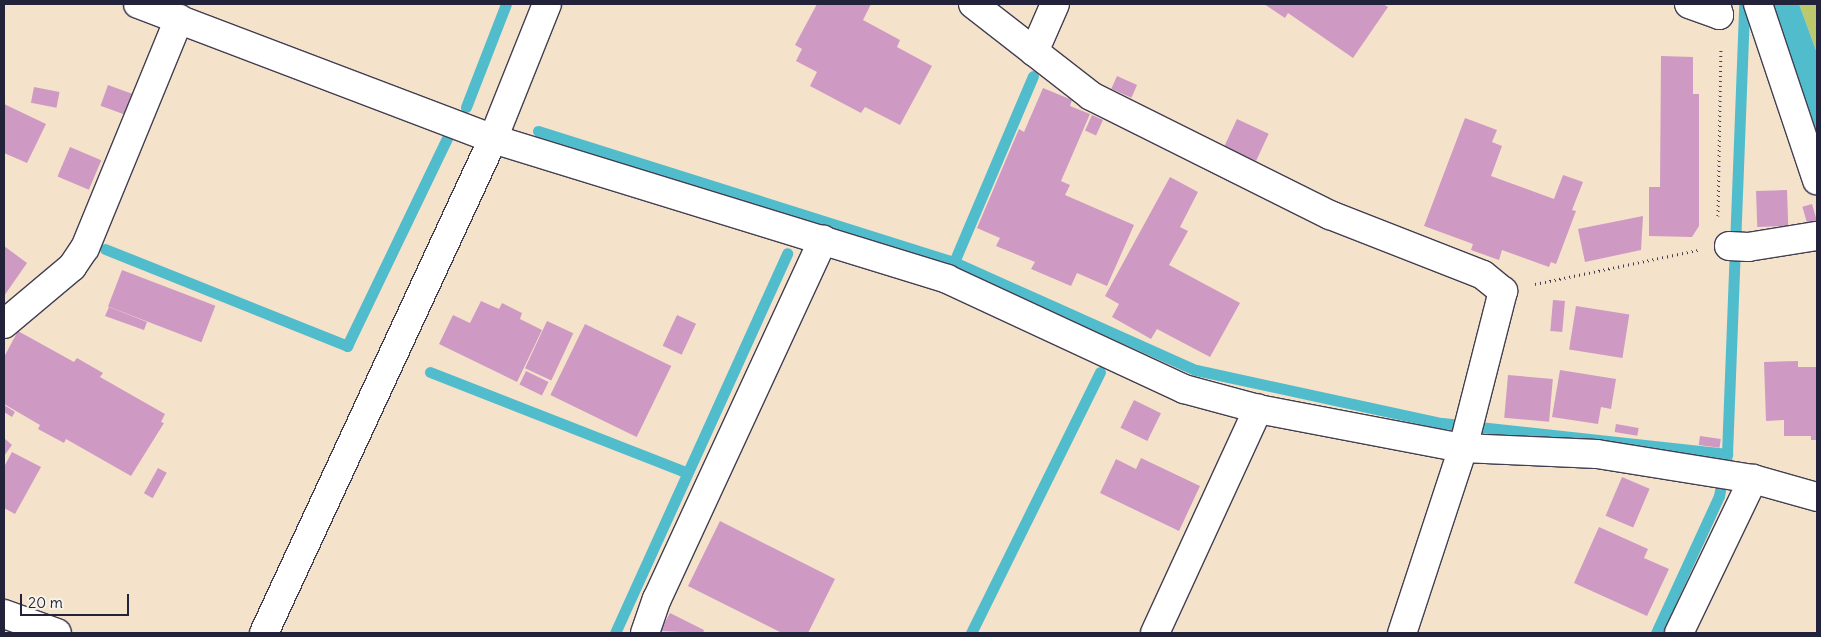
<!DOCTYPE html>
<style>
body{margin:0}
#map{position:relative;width:1821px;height:637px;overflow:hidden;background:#f5e2cb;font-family:Delius,sans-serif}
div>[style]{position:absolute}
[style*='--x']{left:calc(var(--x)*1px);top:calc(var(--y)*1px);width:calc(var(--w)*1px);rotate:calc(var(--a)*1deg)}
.green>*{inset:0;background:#bbc96c}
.water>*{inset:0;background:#51bccc}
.stream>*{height:11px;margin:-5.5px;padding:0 5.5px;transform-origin:5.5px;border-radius:5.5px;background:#51bccc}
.building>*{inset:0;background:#ce9ac3;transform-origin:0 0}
.path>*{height:3px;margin-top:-1.5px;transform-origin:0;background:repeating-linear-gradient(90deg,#423f51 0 1px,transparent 0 5px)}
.roads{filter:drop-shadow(1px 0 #423f51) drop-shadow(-1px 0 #423f51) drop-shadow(0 1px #423f51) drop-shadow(0 -1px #423f51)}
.minor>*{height:28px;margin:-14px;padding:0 14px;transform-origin:14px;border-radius:14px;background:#fff}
.tertiary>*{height:28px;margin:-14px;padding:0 14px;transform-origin:14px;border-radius:14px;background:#fff}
span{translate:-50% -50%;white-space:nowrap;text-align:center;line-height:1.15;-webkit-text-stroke:4.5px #f7f3e8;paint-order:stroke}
.frame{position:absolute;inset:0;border:5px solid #22223b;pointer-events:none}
.scale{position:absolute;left:20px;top:594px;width:109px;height:22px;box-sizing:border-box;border:2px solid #22223b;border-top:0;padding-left:6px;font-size:15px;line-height:18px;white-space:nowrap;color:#22223b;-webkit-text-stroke:4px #f7f3e8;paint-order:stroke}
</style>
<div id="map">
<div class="green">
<i style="clip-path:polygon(1799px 4px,1817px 4px,1817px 53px)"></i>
</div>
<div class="water">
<i style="clip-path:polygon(1768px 4px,1799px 4px,1817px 53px,1817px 135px)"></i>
</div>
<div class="stream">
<i style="--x:466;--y:107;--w:110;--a:-68.8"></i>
<i style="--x:538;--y:131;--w:436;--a:17.5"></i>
<i style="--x:954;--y:262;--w:265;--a:24.1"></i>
<i style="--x:1196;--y:370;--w:252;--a:12.2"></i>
<i style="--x:1442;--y:423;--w:287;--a:6.2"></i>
<i style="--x:105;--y:249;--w:261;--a:21.8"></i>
<i style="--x:347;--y:346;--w:235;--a:-64.3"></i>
<i style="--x:954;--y:262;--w:202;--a:-67"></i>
<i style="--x:430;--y:372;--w:274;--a:21.4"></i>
<i style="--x:615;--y:633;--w:417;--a:-65.6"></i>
<i style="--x:971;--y:633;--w:291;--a:-63.7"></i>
<i style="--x:1656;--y:633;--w:151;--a:-65.3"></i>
<i style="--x:1719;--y:496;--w:43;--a:-79.2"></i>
<i style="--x:1727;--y:454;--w:450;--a:-87.8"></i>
</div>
<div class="building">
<i style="clip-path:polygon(817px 4px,871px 4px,863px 20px,900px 40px,897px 47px,932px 66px,900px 125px,865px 107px,861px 113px,810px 86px,817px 72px,796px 61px,802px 49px,795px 45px)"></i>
<i style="clip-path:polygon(1264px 4px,1383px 4px,1388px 7px,1353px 58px,1288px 13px,1285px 18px)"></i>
<i style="clip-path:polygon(1661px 56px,1693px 57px,1693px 94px,1699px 94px,1699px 226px,1692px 237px,1649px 236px,1649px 187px,1660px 187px)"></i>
<i style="left:1117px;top:76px;width:22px;height:14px;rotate:24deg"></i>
<i style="left:108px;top:85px;width:27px;height:22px;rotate:20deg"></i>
<i style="left:34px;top:87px;width:26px;height:16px;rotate:11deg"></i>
<i style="clip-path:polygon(1043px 88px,1072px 100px,1070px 106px,1090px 114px,1061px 181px,1070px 185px,1065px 195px,1134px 225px,1107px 286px,1077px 273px,1071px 286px,1031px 269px,1035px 262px,996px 246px,1000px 238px,977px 228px,1019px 129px,1024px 132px)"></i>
<i style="clip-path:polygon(4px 104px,46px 124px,27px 163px,4px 153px)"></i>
<i style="left:1092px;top:115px;width:12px;height:17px;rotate:24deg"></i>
<i style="clip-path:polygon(1465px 118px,1497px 130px,1492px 142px,1502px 146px,1491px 176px,1554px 199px,1563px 175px,1583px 182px,1572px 210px,1576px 211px,1556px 264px,1551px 262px,1549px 267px,1502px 250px,1499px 260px,1471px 250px,1473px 244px,1424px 226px)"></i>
<i style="left:1237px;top:119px;width:35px;height:30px;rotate:25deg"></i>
<i style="left:70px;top:147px;width:34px;height:32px;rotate:23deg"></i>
<i style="clip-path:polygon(1170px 177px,1198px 192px,1180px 227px,1188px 231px,1169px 265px,1240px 303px,1210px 357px,1157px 329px,1151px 339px,1112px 317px,1119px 304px,1105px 296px)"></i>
<i style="left:1787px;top:190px;width:36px;height:31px;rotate:88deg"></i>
<i style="left:1812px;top:204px;width:18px;height:10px;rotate:74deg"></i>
<i style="clip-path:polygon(1643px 216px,1641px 250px,1585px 262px,1578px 229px)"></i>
<i style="clip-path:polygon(4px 246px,27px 263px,4px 296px)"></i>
<i style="left:122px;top:270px;width:100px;height:39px;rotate:21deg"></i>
<i style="left:1553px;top:300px;width:12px;height:31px;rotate:5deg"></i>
<i style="clip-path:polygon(481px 301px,499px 309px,502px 303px,522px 313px,520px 319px,542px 330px,517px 382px,439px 344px,453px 315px,470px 323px)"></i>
<i style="left:1576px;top:306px;width:54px;height:44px;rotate:9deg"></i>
<i style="clip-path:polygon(109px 307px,147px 322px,144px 330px,105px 316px)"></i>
<i style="left:677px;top:315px;width:21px;height:34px;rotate:25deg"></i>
<i style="left:547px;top:321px;width:29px;height:52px;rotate:25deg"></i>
<i style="left:585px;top:324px;width:96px;height:79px;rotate:26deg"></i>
<i style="clip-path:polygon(18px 331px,74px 362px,77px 358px,103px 373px,100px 377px,165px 414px,161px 422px,164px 423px,131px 476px,66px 439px,64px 443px,38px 429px,40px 425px,4px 404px,4px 357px)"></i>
<i style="clip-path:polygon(1798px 361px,1798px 367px,1817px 367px,1817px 440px,1811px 440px,1811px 436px,1784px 436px,1784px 420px,1766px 421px,1764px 362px)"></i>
<i style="clip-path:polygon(1560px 370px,1616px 379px,1611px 409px,1601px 407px,1598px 424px,1552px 417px)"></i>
<i style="left:526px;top:371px;width:25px;height:15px;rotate:26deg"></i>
<i style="left:1508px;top:375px;width:45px;height:43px;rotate:5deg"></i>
<i style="left:1134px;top:400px;width:30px;height:31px;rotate:26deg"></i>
<i style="clip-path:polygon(4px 405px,15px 412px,12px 417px,4px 412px)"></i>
<i style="left:1616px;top:424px;width:23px;height:8px;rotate:10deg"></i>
<i style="left:1700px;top:436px;width:21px;height:9px;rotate:8deg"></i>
<i style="clip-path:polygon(4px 438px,12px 445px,4px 456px)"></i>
<i style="clip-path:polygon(12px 452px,41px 467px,15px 514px,4px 508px,4px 467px)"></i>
<i style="clip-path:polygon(1141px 458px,1200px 486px,1179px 531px,1100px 493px,1116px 459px,1136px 469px)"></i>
<i style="left:158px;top:468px;width:10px;height:29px;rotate:29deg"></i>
<i style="left:1622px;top:477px;width:30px;height:42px;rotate:23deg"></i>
<i style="clip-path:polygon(720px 521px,835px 579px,808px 633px,782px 633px,688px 586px)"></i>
<i style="clip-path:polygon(1599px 527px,1648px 549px,1644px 558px,1669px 569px,1647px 616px,1574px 583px)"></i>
<i style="clip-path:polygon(670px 613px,704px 630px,703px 633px,660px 631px)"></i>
</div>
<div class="path">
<i style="--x:1718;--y:216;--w:168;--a:-89"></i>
<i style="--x:1535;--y:284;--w:167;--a:-11.8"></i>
</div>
<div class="roads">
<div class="minor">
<i style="--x:138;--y:4;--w:380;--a:20.8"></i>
<i style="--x:493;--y:139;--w:475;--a:17.1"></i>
<i style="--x:947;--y:279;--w:261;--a:24.9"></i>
<i style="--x:1184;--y:389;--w:77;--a:15.1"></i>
<i style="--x:1258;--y:409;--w:209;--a:10.8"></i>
<i style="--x:1463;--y:448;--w:134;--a:2.6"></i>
<i style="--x:1597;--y:454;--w:158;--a:9.1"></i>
<i style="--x:1753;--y:479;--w:66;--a:15.7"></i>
<i style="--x:973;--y:4;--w:150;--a:37.9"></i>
<i style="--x:1091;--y:96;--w:267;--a:26.5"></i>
<i style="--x:1330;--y:215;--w:164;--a:21.4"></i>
<i style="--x:1483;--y:275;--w:26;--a:39"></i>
<i style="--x:1503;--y:291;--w:162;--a:104.3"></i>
<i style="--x:1463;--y:448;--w:195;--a:108.2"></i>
<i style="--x:1689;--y:4;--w:32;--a:20"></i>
<i style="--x:1719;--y:15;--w:11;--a:-105"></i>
<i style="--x:1758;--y:4;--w:186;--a:71.5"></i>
<i style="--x:1034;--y:52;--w:52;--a:-66.4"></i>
<i style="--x:1729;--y:246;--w:19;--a:3"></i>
<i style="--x:1748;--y:247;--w:70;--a:-9.1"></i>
<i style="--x:4;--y:324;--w:89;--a:-40"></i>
<i style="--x:72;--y:267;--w:23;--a:-56"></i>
<i style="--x:85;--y:248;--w:248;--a:-67.7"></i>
<i style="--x:4;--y:614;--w:56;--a:19.7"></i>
<i style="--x:645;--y:633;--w:36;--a:-71"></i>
<i style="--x:657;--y:599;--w:396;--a:-65.2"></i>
<i style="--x:1155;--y:633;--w:247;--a:-65.3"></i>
<i style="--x:1679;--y:633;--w:171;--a:-64.3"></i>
</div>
<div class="tertiary">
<i style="--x:264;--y:633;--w:544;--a:-65.13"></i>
<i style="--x:493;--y:139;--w:145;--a:-68.2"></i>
</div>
</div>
<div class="frame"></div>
<div class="scale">20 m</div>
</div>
